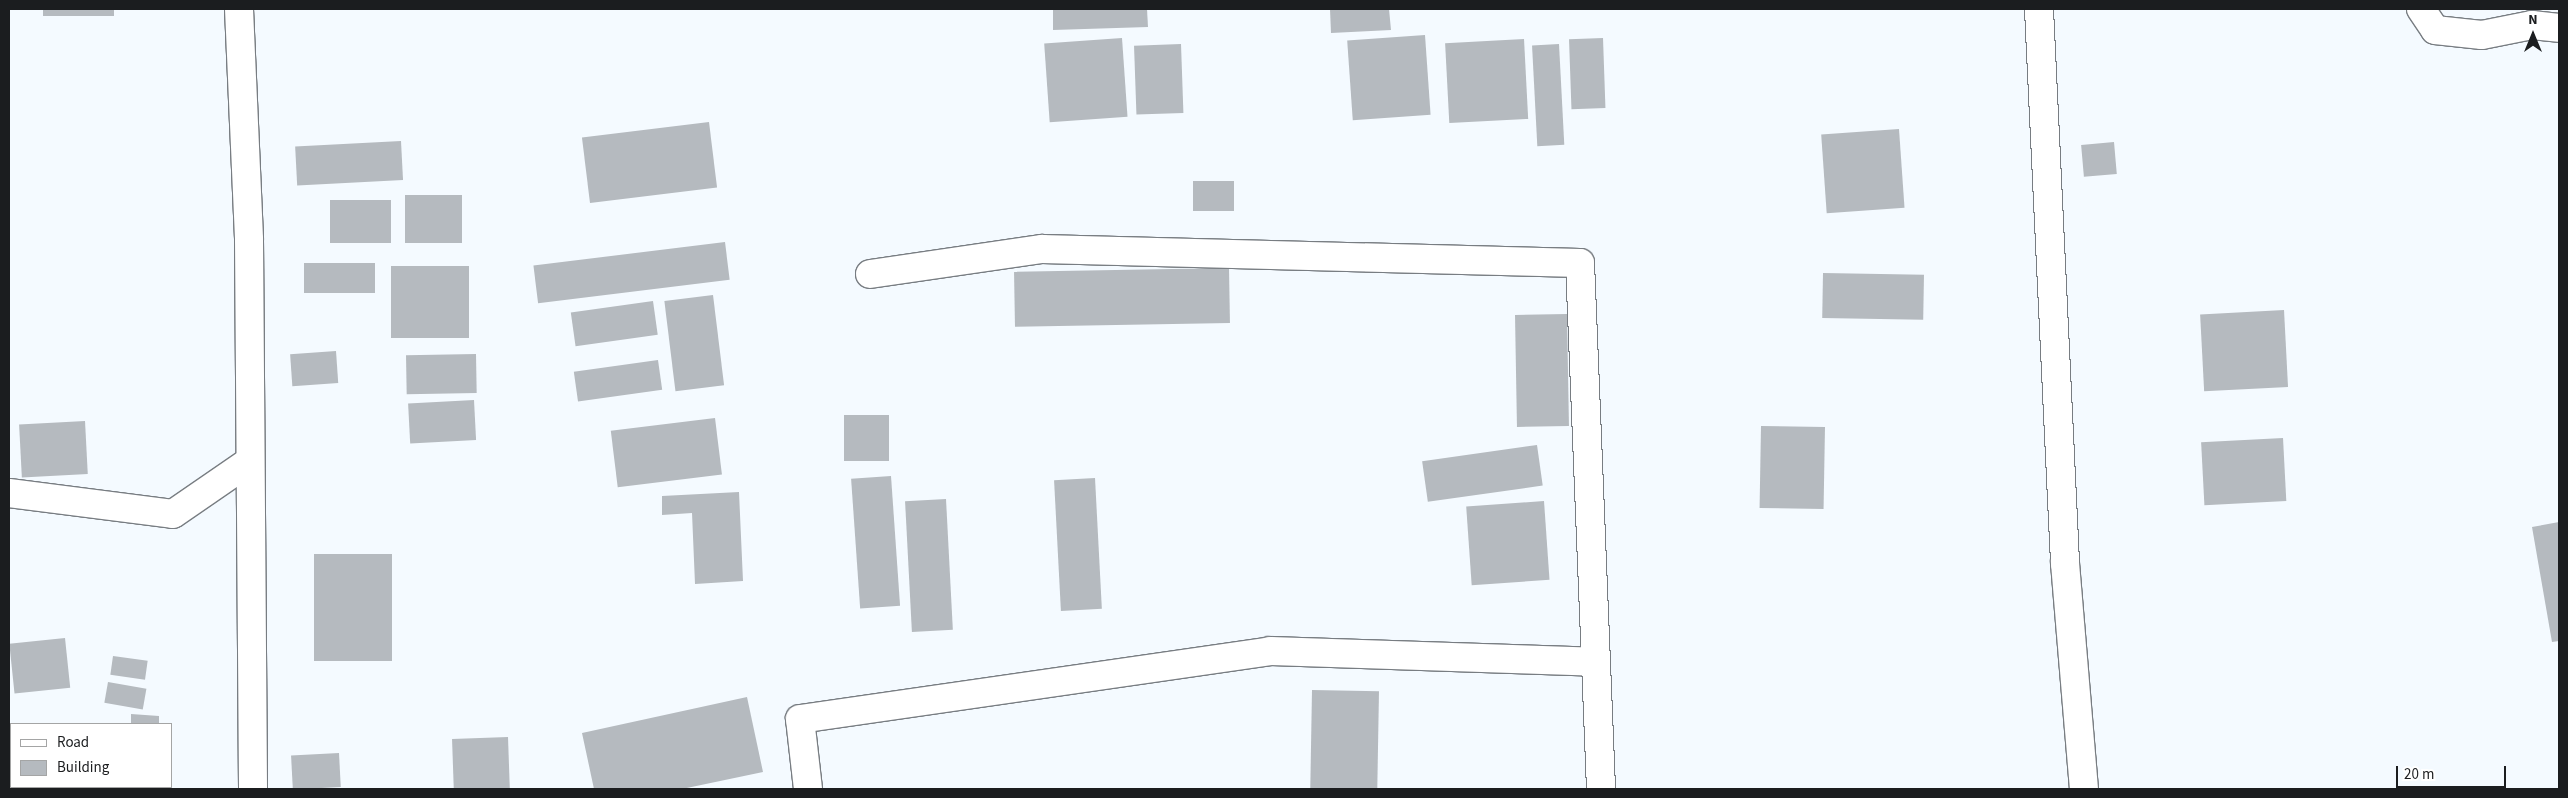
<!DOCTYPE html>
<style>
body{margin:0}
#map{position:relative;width:2568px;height:798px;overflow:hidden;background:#f4faff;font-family:"Source Sans 3",sans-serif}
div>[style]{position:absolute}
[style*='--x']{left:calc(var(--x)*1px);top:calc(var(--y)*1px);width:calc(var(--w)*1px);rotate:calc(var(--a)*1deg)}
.building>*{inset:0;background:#b5babf;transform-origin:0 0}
.roads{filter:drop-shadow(1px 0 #787d82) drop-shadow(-1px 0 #787d82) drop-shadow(0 1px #787d82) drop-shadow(0 -1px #787d82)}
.street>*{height:28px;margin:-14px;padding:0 14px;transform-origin:14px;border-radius:14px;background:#fff}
span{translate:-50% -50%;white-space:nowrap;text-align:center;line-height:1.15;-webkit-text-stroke:5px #fff;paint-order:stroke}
.frame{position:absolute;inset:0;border:10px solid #1b1d1f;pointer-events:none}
.legend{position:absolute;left:10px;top:723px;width:162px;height:65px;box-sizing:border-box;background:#fff;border:1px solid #a4a5a5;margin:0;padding:6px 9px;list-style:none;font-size:15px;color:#1b1d1f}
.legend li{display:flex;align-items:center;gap:10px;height:25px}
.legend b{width:25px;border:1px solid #a4a5a5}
.north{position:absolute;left:2508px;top:10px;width:50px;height:50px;-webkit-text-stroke:4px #fff;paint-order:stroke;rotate:0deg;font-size:14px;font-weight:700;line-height:20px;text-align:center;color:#1b1d1f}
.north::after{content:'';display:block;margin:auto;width:18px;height:22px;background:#1b1d1f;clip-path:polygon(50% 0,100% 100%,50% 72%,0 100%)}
.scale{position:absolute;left:2396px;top:766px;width:110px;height:22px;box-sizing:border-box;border:2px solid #1b1d1f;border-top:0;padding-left:6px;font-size:15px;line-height:18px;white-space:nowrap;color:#1b1d1f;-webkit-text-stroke:4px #fff;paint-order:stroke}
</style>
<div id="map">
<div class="building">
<i style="left:43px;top:9px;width:71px;height:7px"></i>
<i style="clip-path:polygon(1053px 9px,1147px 9px,1148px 27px,1053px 30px)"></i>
<i style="clip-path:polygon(1330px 9px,1389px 9px,1391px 30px,1331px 33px)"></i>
<i style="left:1425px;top:35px;width:80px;height:78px;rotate:86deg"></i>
<i style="left:1122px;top:38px;width:79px;height:78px;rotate:86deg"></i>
<i style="left:1603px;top:38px;width:70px;height:34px;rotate:88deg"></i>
<i style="left:1524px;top:39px;width:80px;height:79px;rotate:87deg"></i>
<i style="left:1181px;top:44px;width:69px;height:47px;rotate:88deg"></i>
<i style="left:1559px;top:44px;width:101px;height:27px;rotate:87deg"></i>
<i style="left:709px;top:122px;width:66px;height:128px;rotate:83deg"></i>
<i style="left:1899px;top:129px;width:79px;height:78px;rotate:86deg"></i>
<i style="left:401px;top:141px;width:39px;height:106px;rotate:87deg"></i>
<i style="left:2114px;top:142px;width:32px;height:33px;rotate:85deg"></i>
<i style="left:1193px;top:181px;width:41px;height:30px"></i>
<i style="left:405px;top:195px;width:57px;height:48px"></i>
<i style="left:330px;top:200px;width:61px;height:43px"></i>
<i style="left:725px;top:242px;width:38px;height:193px;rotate:83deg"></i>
<i style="left:375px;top:263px;width:30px;height:71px;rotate:90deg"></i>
<i style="left:391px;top:266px;width:78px;height:72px"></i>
<i style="left:1229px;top:268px;width:55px;height:215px;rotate:89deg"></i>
<i style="left:1823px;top:273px;width:101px;height:45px;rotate:1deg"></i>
<i style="left:713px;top:295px;width:91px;height:49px;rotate:83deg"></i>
<i style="left:653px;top:301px;width:34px;height:83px;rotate:82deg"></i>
<i style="left:2284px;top:310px;width:77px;height:84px;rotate:87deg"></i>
<i style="left:1567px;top:314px;width:112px;height:52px;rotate:89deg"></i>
<i style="left:336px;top:351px;width:32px;height:46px;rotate:86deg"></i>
<i style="left:476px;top:354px;width:39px;height:70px;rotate:89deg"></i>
<i style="left:658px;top:360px;width:30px;height:85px;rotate:82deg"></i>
<i style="left:474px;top:400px;width:40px;height:66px;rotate:87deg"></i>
<i style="left:844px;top:415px;width:45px;height:46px"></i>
<i style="left:715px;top:418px;width:57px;height:105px;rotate:83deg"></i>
<i style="left:85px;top:421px;width:53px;height:66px;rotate:87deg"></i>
<i style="left:1761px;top:426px;width:64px;height:82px;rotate:1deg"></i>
<i style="left:2283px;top:438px;width:63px;height:82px;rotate:87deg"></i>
<i style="left:1537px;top:445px;width:41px;height:116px;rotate:82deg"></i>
<i style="left:891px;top:476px;width:130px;height:40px;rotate:86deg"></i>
<i style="left:1095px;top:478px;width:131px;height:41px;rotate:87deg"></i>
<i style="clip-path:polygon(739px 492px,743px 581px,695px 584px,692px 513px,662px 515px,662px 496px)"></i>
<i style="left:946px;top:499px;width:131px;height:41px;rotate:87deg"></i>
<i style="left:1544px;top:501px;width:79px;height:78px;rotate:86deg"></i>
<i style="clip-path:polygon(2559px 522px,2559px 641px,2552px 642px,2532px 527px)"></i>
<i style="left:314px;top:554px;width:78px;height:107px"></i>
<i style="left:65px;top:638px;width:50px;height:56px;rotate:84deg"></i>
<i style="left:113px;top:656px;width:35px;height:19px;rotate:8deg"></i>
<i style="left:108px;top:682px;width:39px;height:21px;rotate:10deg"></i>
<i style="left:1312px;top:690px;width:67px;height:99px;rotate:1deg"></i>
<i style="clip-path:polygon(747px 697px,763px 772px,682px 789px,594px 789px,582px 733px)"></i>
<i style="clip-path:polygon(131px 714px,159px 716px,159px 724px,131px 724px)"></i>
<i style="left:508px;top:737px;width:52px;height:56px;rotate:88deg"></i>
<i style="left:339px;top:753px;width:34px;height:48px;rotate:87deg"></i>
</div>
<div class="roads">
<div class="street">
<i style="--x:239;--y:9;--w:231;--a:87.5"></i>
<i style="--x:249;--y:240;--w:549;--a:89.58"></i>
<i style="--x:2039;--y:9;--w:555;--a:87.31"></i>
<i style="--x:2065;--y:563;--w:227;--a:85.2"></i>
<i style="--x:2421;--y:9;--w:25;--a:56"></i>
<i style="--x:2435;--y:30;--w:47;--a:6.1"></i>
<i style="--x:2482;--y:35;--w:51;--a:-11.3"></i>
<i style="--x:2532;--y:25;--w:27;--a:6"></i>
<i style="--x:870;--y:274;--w:174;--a:-8.3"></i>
<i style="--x:1042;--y:249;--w:538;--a:1.49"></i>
<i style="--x:1580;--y:263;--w:526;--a:87.71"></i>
<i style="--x:9;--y:493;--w:165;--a:7.3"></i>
<i style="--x:173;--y:514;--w:93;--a:-34.5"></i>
<i style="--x:808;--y:789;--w:70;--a:-96.5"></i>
<i style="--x:800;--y:719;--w:475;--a:-8.2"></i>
<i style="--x:1270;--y:651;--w:326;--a:1.9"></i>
</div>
</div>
<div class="frame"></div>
<ul class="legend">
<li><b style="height:6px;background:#fff"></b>Road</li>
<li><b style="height:14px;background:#b5babf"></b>Building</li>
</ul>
<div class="north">N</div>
<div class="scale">20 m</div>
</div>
